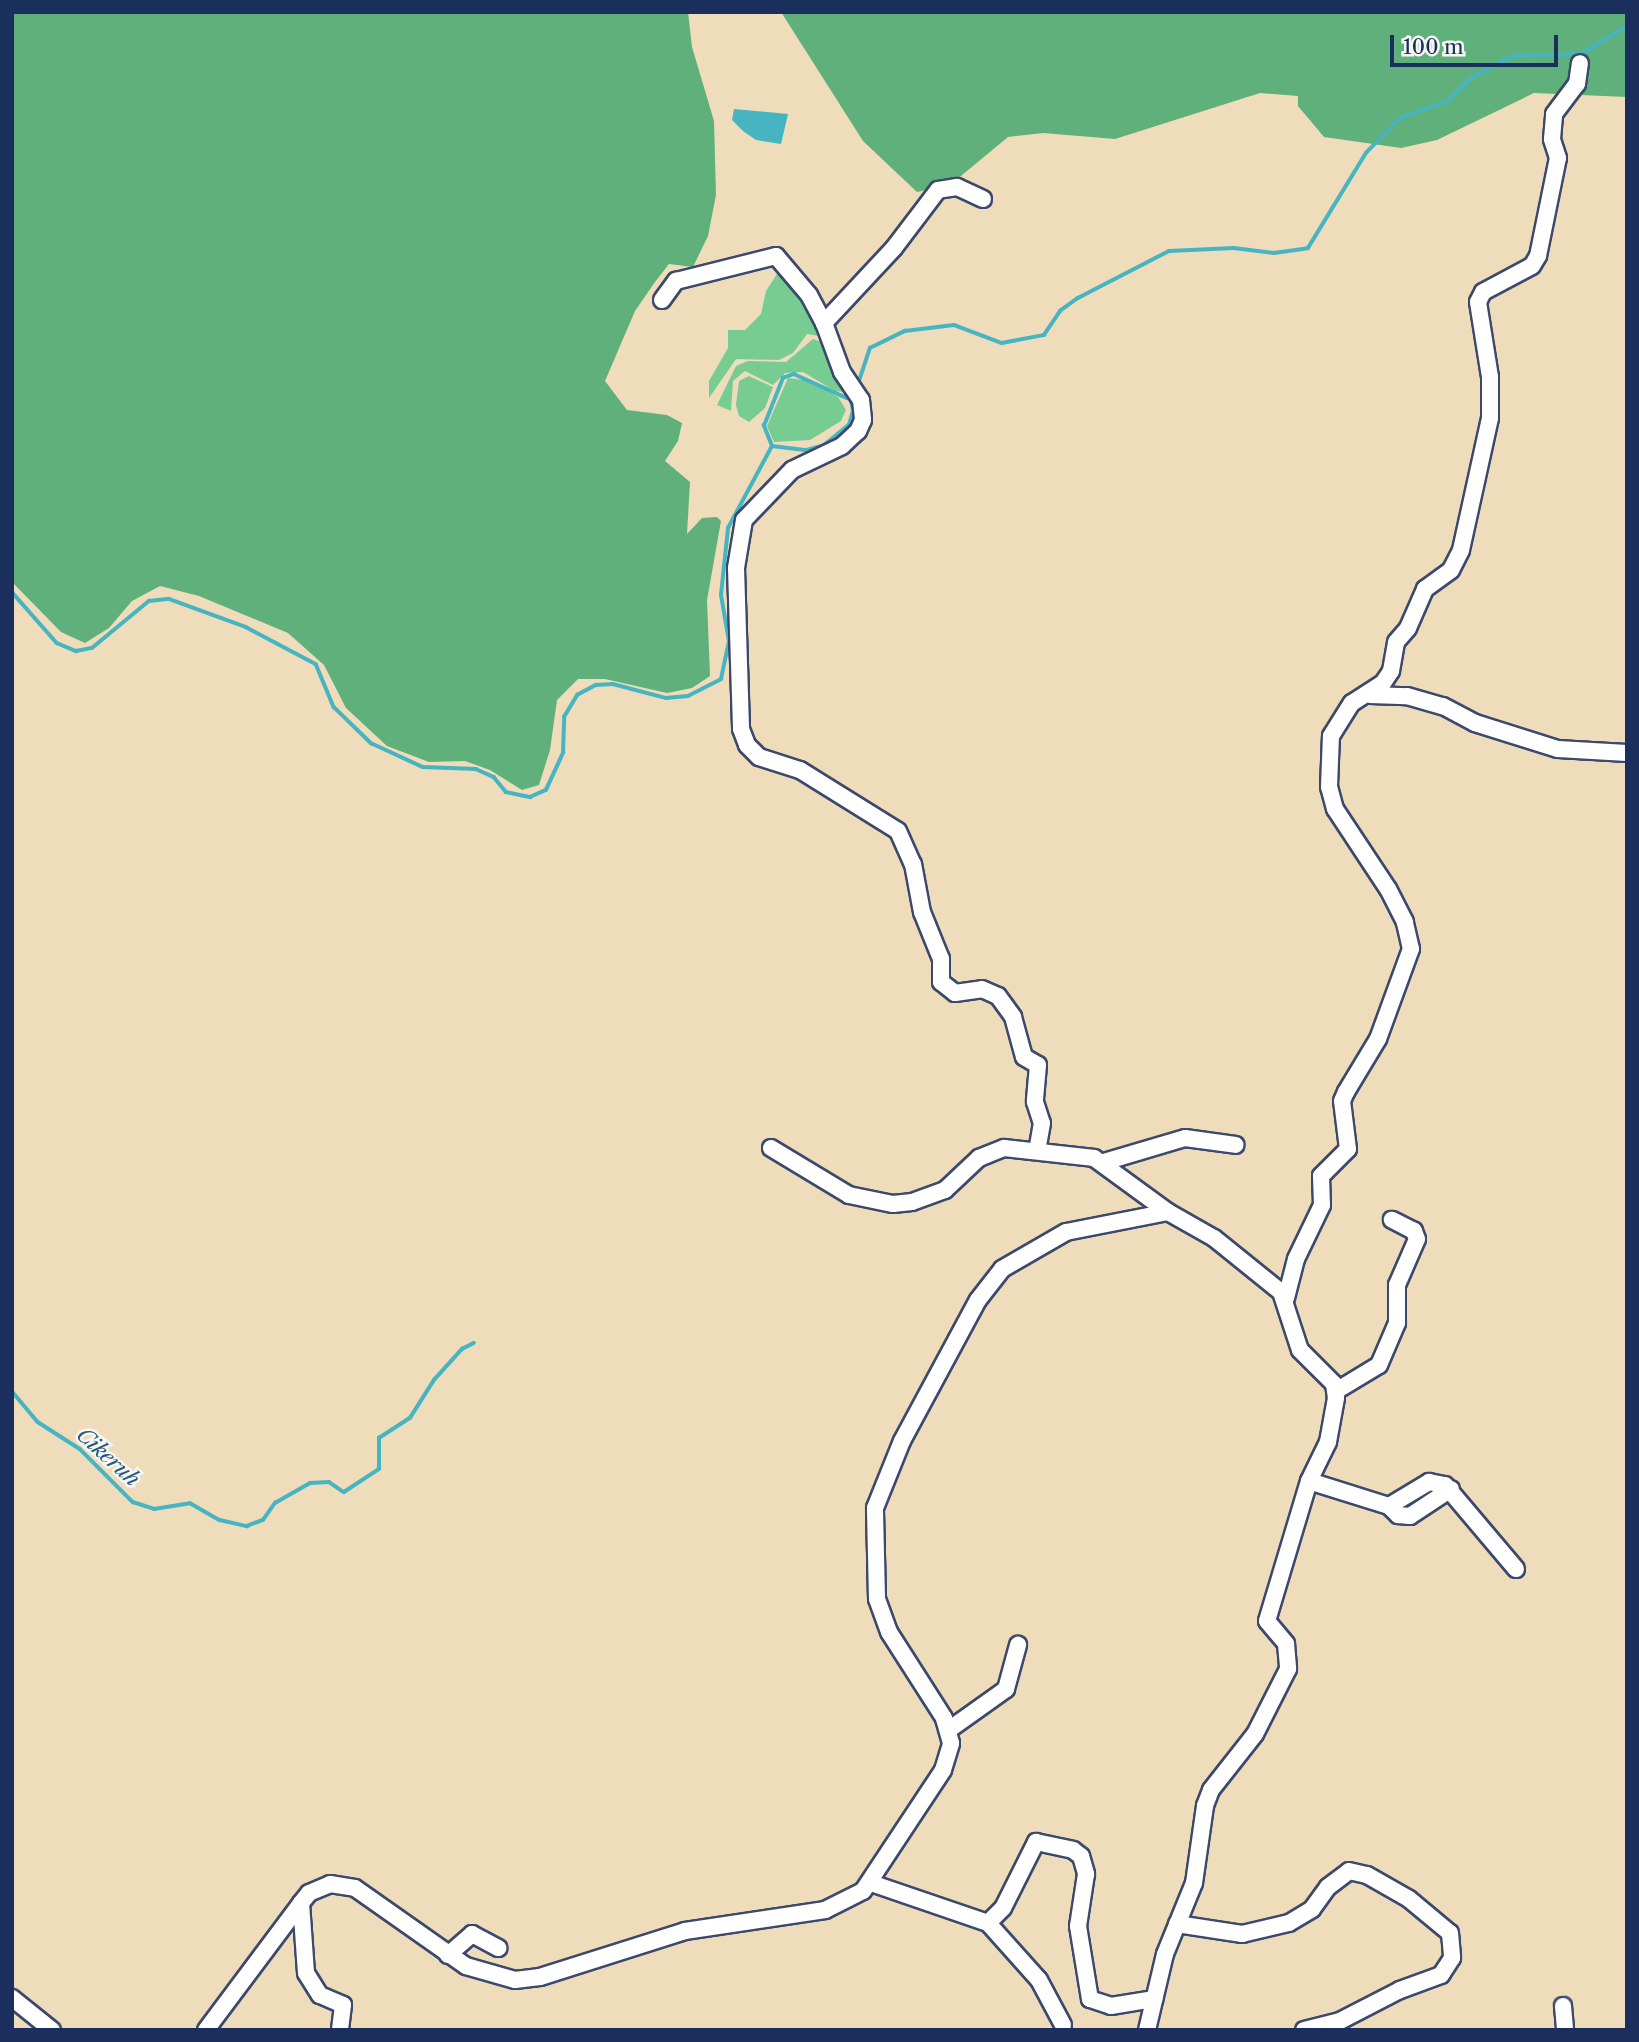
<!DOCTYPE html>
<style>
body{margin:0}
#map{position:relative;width:1639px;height:2042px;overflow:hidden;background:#efdcbb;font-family:"Libre Caslon Text",serif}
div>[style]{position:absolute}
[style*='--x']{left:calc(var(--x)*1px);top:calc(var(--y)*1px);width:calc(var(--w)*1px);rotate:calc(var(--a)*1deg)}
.green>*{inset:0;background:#76cc91}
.forest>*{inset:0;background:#60b07b}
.water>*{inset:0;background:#46b5c1}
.stream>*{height:3.5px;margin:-1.75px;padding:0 1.75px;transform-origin:1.75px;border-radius:1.75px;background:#46b5c1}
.roads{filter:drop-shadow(2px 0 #3b496c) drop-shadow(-2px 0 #3b496c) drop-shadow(0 2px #3b496c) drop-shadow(0 -2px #3b496c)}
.minor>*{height:16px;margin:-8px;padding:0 8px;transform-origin:8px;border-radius:8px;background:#fff}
span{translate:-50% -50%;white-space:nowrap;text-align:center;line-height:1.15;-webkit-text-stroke:5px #f6f6f2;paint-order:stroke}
.water-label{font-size:21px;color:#28577c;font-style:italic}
.frame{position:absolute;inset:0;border:14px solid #1b2f5e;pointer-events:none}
.scale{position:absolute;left:1390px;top:35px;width:168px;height:32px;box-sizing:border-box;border:4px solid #1b2f5e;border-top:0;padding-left:9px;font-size:21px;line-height:24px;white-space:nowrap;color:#1b2f5e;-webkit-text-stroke:5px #f6f6f2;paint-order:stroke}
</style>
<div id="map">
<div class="green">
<i style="clip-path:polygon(779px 271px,796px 285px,825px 337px,807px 334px,793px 353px,779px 360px,736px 359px,709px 398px,709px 381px,728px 348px,728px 330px,745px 330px,761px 314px,766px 291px)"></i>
<i style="clip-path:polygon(813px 339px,828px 344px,846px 392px,835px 391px,803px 372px,785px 373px,773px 385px,745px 371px,733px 381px,731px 411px,717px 405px,736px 366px,748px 361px,786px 362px)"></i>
<i style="clip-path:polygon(749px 376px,773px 387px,765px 408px,749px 422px,739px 416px,736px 405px,739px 381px)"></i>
<i style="clip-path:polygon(788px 378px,811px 381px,838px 397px,846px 410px,841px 421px,810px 440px,774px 442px,767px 426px)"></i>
</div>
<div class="forest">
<i style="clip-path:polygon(12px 12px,688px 12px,692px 47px,714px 121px,716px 195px,708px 236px,693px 267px,669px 264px,655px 282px,635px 311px,605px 381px,627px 410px,667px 415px,682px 423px,678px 441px,665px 461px,690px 482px,687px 534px,702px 518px,717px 517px,721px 521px,707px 600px,710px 676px,692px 688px,667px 693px,605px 679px,578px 679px,557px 700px,550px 750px,539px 785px,522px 790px,490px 770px,465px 761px,429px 762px,387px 746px,346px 708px,324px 665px,288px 633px,199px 596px,160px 586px,132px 601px,109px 628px,85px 643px,61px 632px,12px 582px)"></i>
<i style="clip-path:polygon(781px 12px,1627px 12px,1627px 97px,1534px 93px,1437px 140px,1401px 148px,1324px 137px,1298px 106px,1298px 96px,1260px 93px,1115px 139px,1043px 133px,1008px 137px,950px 185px,917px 192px,863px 141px)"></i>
</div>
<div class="water">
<i style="clip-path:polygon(734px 109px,788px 114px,781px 144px,756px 140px,743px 131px,732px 120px)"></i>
</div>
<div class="stream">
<i style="--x:857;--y:387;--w:41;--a:-71.6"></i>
<i style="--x:870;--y:348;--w:39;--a:-26"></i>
<i style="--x:905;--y:331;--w:49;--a:-7"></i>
<i style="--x:954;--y:325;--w:51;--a:20.6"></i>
<i style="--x:1002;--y:343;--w:43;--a:-10.8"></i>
<i style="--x:1044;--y:335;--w:29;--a:-56"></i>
<i style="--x:1060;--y:311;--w:22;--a:-36"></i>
<i style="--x:1078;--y:298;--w:102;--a:-27.3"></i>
<i style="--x:1169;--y:251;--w:65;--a:-2.6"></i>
<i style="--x:1234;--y:248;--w:40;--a:7.1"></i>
<i style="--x:1274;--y:253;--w:34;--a:-8"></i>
<i style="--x:1308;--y:248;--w:111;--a:-58.6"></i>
<i style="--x:1366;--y:153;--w:49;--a:-45.8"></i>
<i style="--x:1400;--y:118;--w:49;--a:-19.2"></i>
<i style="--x:1446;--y:102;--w:38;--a:-43"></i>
<i style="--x:1474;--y:76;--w:44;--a:-27.1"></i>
<i style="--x:1513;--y:56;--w:68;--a:-1.7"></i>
<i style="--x:1581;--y:54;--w:54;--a:-31.3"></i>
<i style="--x:772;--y:446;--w:22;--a:-112"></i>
<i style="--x:764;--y:426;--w:52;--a:-68.4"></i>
<i style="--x:783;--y:378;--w:12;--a:-20"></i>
<i style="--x:794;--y:374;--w:58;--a:24.4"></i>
<i style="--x:12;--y:592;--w:68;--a:48.6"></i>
<i style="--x:57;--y:643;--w:21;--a:23"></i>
<i style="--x:76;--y:651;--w:16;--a:-11"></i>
<i style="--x:92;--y:648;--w:74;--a:-39.5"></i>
<i style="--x:149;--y:601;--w:20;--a:-6"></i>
<i style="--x:169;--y:599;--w:82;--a:20"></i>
<i style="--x:246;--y:627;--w:79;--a:27.9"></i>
<i style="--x:316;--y:664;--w:47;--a:67.3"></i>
<i style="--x:334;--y:707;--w:52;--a:44.2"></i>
<i style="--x:371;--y:743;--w:57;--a:24.8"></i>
<i style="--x:423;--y:767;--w:53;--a:2.2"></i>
<i style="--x:476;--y:769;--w:20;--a:24"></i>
<i style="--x:494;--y:777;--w:19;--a:51"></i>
<i style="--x:506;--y:792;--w:25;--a:12"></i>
<i style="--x:530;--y:797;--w:17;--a:-24"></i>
<i style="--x:546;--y:790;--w:41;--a:-65.3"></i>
<i style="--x:563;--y:753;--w:36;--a:-88"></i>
<i style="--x:564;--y:717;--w:26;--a:-59"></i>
<i style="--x:577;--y:695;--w:21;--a:-28"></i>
<i style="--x:596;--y:685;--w:17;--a:-3"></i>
<i style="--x:613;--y:684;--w:55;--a:14.8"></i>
<i style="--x:666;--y:698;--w:22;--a:-5"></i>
<i style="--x:688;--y:696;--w:37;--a:-27"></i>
<i style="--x:721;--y:679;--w:38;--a:-78"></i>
<i style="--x:729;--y:642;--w:48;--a:-99.7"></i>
<i style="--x:721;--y:595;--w:67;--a:-84"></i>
<i style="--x:728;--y:528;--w:93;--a:-61.8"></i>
<i style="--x:772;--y:446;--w:35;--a:7"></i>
<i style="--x:807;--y:450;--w:18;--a:-16"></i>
<i style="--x:824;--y:445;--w:32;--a:-39"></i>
<i style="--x:849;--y:425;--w:15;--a:-74"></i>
<i style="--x:853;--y:411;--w:16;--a:-101"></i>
<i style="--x:12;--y:1391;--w:40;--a:50"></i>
<i style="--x:38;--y:1422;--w:50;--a:32.7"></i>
<i style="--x:80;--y:1449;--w:75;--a:45"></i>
<i style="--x:133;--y:1502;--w:22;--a:18"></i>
<i style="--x:154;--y:1509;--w:36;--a:-9"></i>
<i style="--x:190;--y:1503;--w:34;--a:30"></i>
<i style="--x:220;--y:1520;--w:28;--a:13"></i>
<i style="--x:247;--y:1526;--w:17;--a:-21"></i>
<i style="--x:263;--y:1520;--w:21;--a:-55"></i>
<i style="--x:275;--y:1503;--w:40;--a:-29.7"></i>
<i style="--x:310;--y:1483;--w:19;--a:-3"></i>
<i style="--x:329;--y:1482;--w:18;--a:34"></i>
<i style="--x:344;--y:1492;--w:42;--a:-33.3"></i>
<i style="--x:379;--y:1469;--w:31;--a:-90"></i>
<i style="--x:379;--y:1438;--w:37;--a:-33"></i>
<i style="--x:410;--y:1418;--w:45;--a:-57.7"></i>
<i style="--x:434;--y:1380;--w:42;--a:-47.9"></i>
<i style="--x:462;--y:1349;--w:13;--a:-27"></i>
</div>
<div class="roads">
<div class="minor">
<i style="--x:983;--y:199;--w:29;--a:-155"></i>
<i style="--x:957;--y:187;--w:19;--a:171"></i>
<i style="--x:938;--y:190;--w:73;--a:127.2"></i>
<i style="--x:894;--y:248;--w:103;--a:133"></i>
<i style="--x:824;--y:323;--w:52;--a:69.8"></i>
<i style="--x:842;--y:372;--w:34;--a:56"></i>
<i style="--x:861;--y:400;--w:20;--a:84"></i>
<i style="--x:863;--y:420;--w:12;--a:114"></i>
<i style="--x:858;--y:431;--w:22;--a:137"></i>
<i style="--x:842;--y:446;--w:55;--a:154.4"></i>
<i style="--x:792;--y:470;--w:69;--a:133.8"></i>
<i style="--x:744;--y:520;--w:49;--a:99.5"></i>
<i style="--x:736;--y:568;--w:161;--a:88.2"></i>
<i style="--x:741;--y:729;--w:17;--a:69"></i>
<i style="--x:747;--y:745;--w:17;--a:45"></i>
<i style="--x:759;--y:757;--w:43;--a:17.6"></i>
<i style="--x:800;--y:770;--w:115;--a:31.9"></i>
<i style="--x:898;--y:831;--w:36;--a:66"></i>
<i style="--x:913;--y:864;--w:49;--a:79.4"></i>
<i style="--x:922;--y:912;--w:51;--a:68"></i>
<i style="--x:941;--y:959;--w:23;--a:90"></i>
<i style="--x:941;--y:982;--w:18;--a:38"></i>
<i style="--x:955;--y:993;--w:27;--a:-8"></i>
<i style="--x:982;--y:989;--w:17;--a:24"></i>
<i style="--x:998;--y:996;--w:26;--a:54"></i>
<i style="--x:1013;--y:1017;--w:41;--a:74.6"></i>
<i style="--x:1024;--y:1057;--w:16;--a:30"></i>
<i style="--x:1038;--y:1065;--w:37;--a:95"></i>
<i style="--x:1035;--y:1102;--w:22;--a:72"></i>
<i style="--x:1042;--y:1123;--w:27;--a:100"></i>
<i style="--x:662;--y:300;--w:24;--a:-54"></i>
<i style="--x:676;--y:281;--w:103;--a:-14"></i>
<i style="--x:776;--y:256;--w:51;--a:49.8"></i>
<i style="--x:809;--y:295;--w:32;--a:62"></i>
<i style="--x:1370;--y:695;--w:37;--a:2"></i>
<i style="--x:1407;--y:696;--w:37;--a:16"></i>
<i style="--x:1443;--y:706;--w:36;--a:28"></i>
<i style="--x:1475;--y:723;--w:87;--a:17.4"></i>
<i style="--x:1558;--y:749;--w:69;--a:3.3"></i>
<i style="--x:771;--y:1148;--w:91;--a:31.1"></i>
<i style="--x:849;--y:1195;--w:45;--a:11.6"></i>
<i style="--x:893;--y:1204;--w:19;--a:-6"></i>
<i style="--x:912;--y:1202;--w:35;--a:-20"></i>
<i style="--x:945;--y:1190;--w:47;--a:-43.3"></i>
<i style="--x:979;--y:1158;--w:27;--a:-22"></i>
<i style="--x:1004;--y:1148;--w:91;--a:6.3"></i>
<i style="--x:1094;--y:1158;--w:92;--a:36.1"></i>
<i style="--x:1168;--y:1212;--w:53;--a:29.5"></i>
<i style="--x:1214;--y:1238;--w:86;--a:38.9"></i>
<i style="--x:1281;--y:1292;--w:61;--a:71.9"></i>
<i style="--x:1300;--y:1350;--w:48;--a:45"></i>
<i style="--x:1334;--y:1384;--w:14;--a:82"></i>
<i style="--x:1336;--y:1398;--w:45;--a:100.3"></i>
<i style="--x:1328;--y:1442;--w:43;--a:116"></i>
<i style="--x:1309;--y:1481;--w:146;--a:106.7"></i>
<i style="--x:1267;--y:1621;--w:30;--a:50"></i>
<i style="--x:1286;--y:1644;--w:25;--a:85"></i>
<i style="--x:1288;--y:1669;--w:73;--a:116.9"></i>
<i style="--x:1255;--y:1734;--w:71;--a:128.2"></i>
<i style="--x:1211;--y:1790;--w:17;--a:111"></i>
<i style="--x:1205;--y:1806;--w:78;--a:98.1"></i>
<i style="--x:1194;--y:1883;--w:77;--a:112.2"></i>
<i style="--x:1165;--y:1954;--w:78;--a:103.3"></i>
<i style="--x:1104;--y:1162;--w:84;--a:-16.5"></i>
<i style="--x:1185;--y:1138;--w:51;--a:7.8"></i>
<i style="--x:1286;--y:1298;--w:40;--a:-75.6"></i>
<i style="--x:1296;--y:1259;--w:60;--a:-64.3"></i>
<i style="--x:1322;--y:1205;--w:29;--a:-92"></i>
<i style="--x:1321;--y:1176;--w:38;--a:-45"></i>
<i style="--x:1348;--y:1149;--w:48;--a:-97.1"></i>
<i style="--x:1342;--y:1101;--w:10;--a:-66"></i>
<i style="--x:1346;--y:1092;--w:62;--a:-58.9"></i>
<i style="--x:1378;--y:1039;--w:96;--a:-69.9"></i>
<i style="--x:1411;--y:949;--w:28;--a:-103"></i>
<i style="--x:1405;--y:922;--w:37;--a:-117"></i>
<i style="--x:1388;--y:889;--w:96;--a:-123.5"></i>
<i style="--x:1335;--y:809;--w:23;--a:-105"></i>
<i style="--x:1329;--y:787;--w:51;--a:-87.8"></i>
<i style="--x:1331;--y:736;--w:39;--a:-58"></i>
<i style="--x:1352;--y:703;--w:37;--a:-33"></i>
<i style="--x:1383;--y:683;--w:14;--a:-56"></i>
<i style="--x:1391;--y:671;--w:29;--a:-80"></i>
<i style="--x:1396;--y:642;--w:18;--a:-49"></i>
<i style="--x:1408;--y:628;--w:43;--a:-66.4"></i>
<i style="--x:1425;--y:589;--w:32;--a:-36"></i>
<i style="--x:1451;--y:570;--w:22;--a:-63"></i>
<i style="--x:1461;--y:550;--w:135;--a:-77.6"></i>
<i style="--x:1490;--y:418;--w:41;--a:-90"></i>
<i style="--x:1490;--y:377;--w:76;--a:-99.1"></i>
<i style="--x:1478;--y:302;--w:11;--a:-63"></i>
<i style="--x:1483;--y:292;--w:55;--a:-28"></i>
<i style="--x:1532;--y:266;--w:12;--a:-59"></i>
<i style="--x:1538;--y:256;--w:100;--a:-78.5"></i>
<i style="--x:1558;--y:158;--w:20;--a:-108"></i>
<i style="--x:1552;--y:139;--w:25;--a:-85"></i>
<i style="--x:1554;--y:114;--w:38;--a:-53"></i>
<i style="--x:1577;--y:84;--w:21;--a:-82"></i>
<i style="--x:1336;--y:1391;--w:50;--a:-31.2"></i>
<i style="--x:1379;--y:1365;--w:46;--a:-66.8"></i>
<i style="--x:1397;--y:1323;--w:38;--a:-90"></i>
<i style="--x:1397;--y:1285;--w:50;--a:-66.5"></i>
<i style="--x:1417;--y:1239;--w:9;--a:-111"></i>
<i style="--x:1414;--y:1231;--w:25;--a:-153"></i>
<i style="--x:1309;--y:1481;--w:84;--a:17.4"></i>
<i style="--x:1389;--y:1506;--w:47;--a:-31"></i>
<i style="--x:1429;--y:1482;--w:16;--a:11"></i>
<i style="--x:1445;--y:1485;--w:110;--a:49.8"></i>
<i style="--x:1389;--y:1506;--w:13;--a:45"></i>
<i style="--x:1398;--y:1515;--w:12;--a:5"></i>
<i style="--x:1410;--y:1516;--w:49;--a:-33.4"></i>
<i style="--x:950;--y:1729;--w:69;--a:-35.5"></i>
<i style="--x:1006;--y:1689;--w:46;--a:-74.7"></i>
<i style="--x:871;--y:1883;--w:124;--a:18.9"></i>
<i style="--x:988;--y:1923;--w:76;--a:48.2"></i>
<i style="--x:1039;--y:1980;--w:51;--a:61.9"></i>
<i style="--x:301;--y:1903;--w:70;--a:85.9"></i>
<i style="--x:306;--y:1973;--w:26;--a:58"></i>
<i style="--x:320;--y:1995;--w:25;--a:23"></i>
<i style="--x:343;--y:2005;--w:25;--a:97"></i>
<i style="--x:988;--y:1923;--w:21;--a:-45"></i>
<i style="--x:1003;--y:1908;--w:74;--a:-63.4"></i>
<i style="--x:1036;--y:1842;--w:38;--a:12"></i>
<i style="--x:1073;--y:1850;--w:10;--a:37"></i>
<i style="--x:1081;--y:1856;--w:19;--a:74"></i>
<i style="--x:1086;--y:1874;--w:53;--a:98.7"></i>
<i style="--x:1078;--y:1926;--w:74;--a:80.7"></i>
<i style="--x:1090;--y:1999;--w:22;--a:18"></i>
<i style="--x:1111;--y:2006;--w:44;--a:-9.2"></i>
<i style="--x:1177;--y:1924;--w:66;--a:8.7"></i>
<i style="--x:1242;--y:1934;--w:48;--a:-13.2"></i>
<i style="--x:1289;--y:1923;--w:27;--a:-31"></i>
<i style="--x:1312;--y:1909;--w:27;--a:-54"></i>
<i style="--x:1328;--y:1887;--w:26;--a:-37"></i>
<i style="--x:1349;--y:1871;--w:18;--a:13"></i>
<i style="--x:1367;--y:1875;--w:48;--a:29.7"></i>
<i style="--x:1409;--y:1899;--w:53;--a:39.7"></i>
<i style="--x:1450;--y:1933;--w:25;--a:85"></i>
<i style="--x:1452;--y:1958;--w:20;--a:123"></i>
<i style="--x:1441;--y:1975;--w:44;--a:159.9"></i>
<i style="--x:1400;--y:1990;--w:68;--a:152.7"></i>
<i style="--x:1340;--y:2021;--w:37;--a:166"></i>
<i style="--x:448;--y:1955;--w:32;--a:-41"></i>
<i style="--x:472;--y:1934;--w:30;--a:28"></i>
<i style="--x:12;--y:1998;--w:51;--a:38.7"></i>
<i style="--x:1563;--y:2006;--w:24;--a:85"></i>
<i style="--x:206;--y:2030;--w:159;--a:-53.2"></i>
<i style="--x:301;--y:1903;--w:13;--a:-51"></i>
<i style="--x:309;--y:1893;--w:23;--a:-23"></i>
<i style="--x:330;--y:1884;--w:25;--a:9"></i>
<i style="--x:355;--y:1888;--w:136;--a:35.1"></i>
<i style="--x:466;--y:1966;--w:51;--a:15.9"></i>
<i style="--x:515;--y:1980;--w:25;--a:-7"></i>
<i style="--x:540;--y:1977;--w:152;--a:-17.6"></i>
<i style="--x:685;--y:1931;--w:142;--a:-8.5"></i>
<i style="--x:825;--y:1910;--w:42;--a:-26.6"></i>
<i style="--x:863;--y:1891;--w:145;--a:-56.5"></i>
<i style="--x:943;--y:1770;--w:28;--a:-73"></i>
<i style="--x:951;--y:1743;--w:26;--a:-106"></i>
<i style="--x:944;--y:1718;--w:102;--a:-122.6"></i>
<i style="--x:889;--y:1632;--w:35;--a:-110"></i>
<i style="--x:877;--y:1599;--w:91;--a:-91.3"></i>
<i style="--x:875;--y:1508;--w:72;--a:-68.1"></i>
<i style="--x:902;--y:1441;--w:160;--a:-61.7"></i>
<i style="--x:978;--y:1300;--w:39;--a:-52"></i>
<i style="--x:1002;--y:1269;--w:74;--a:-30"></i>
<i style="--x:1066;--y:1232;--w:104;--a:-11.1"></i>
</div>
</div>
<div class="water-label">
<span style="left:108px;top:1457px;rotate:42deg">Cikeruh</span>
</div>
<div class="frame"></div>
<div class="scale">100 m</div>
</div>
